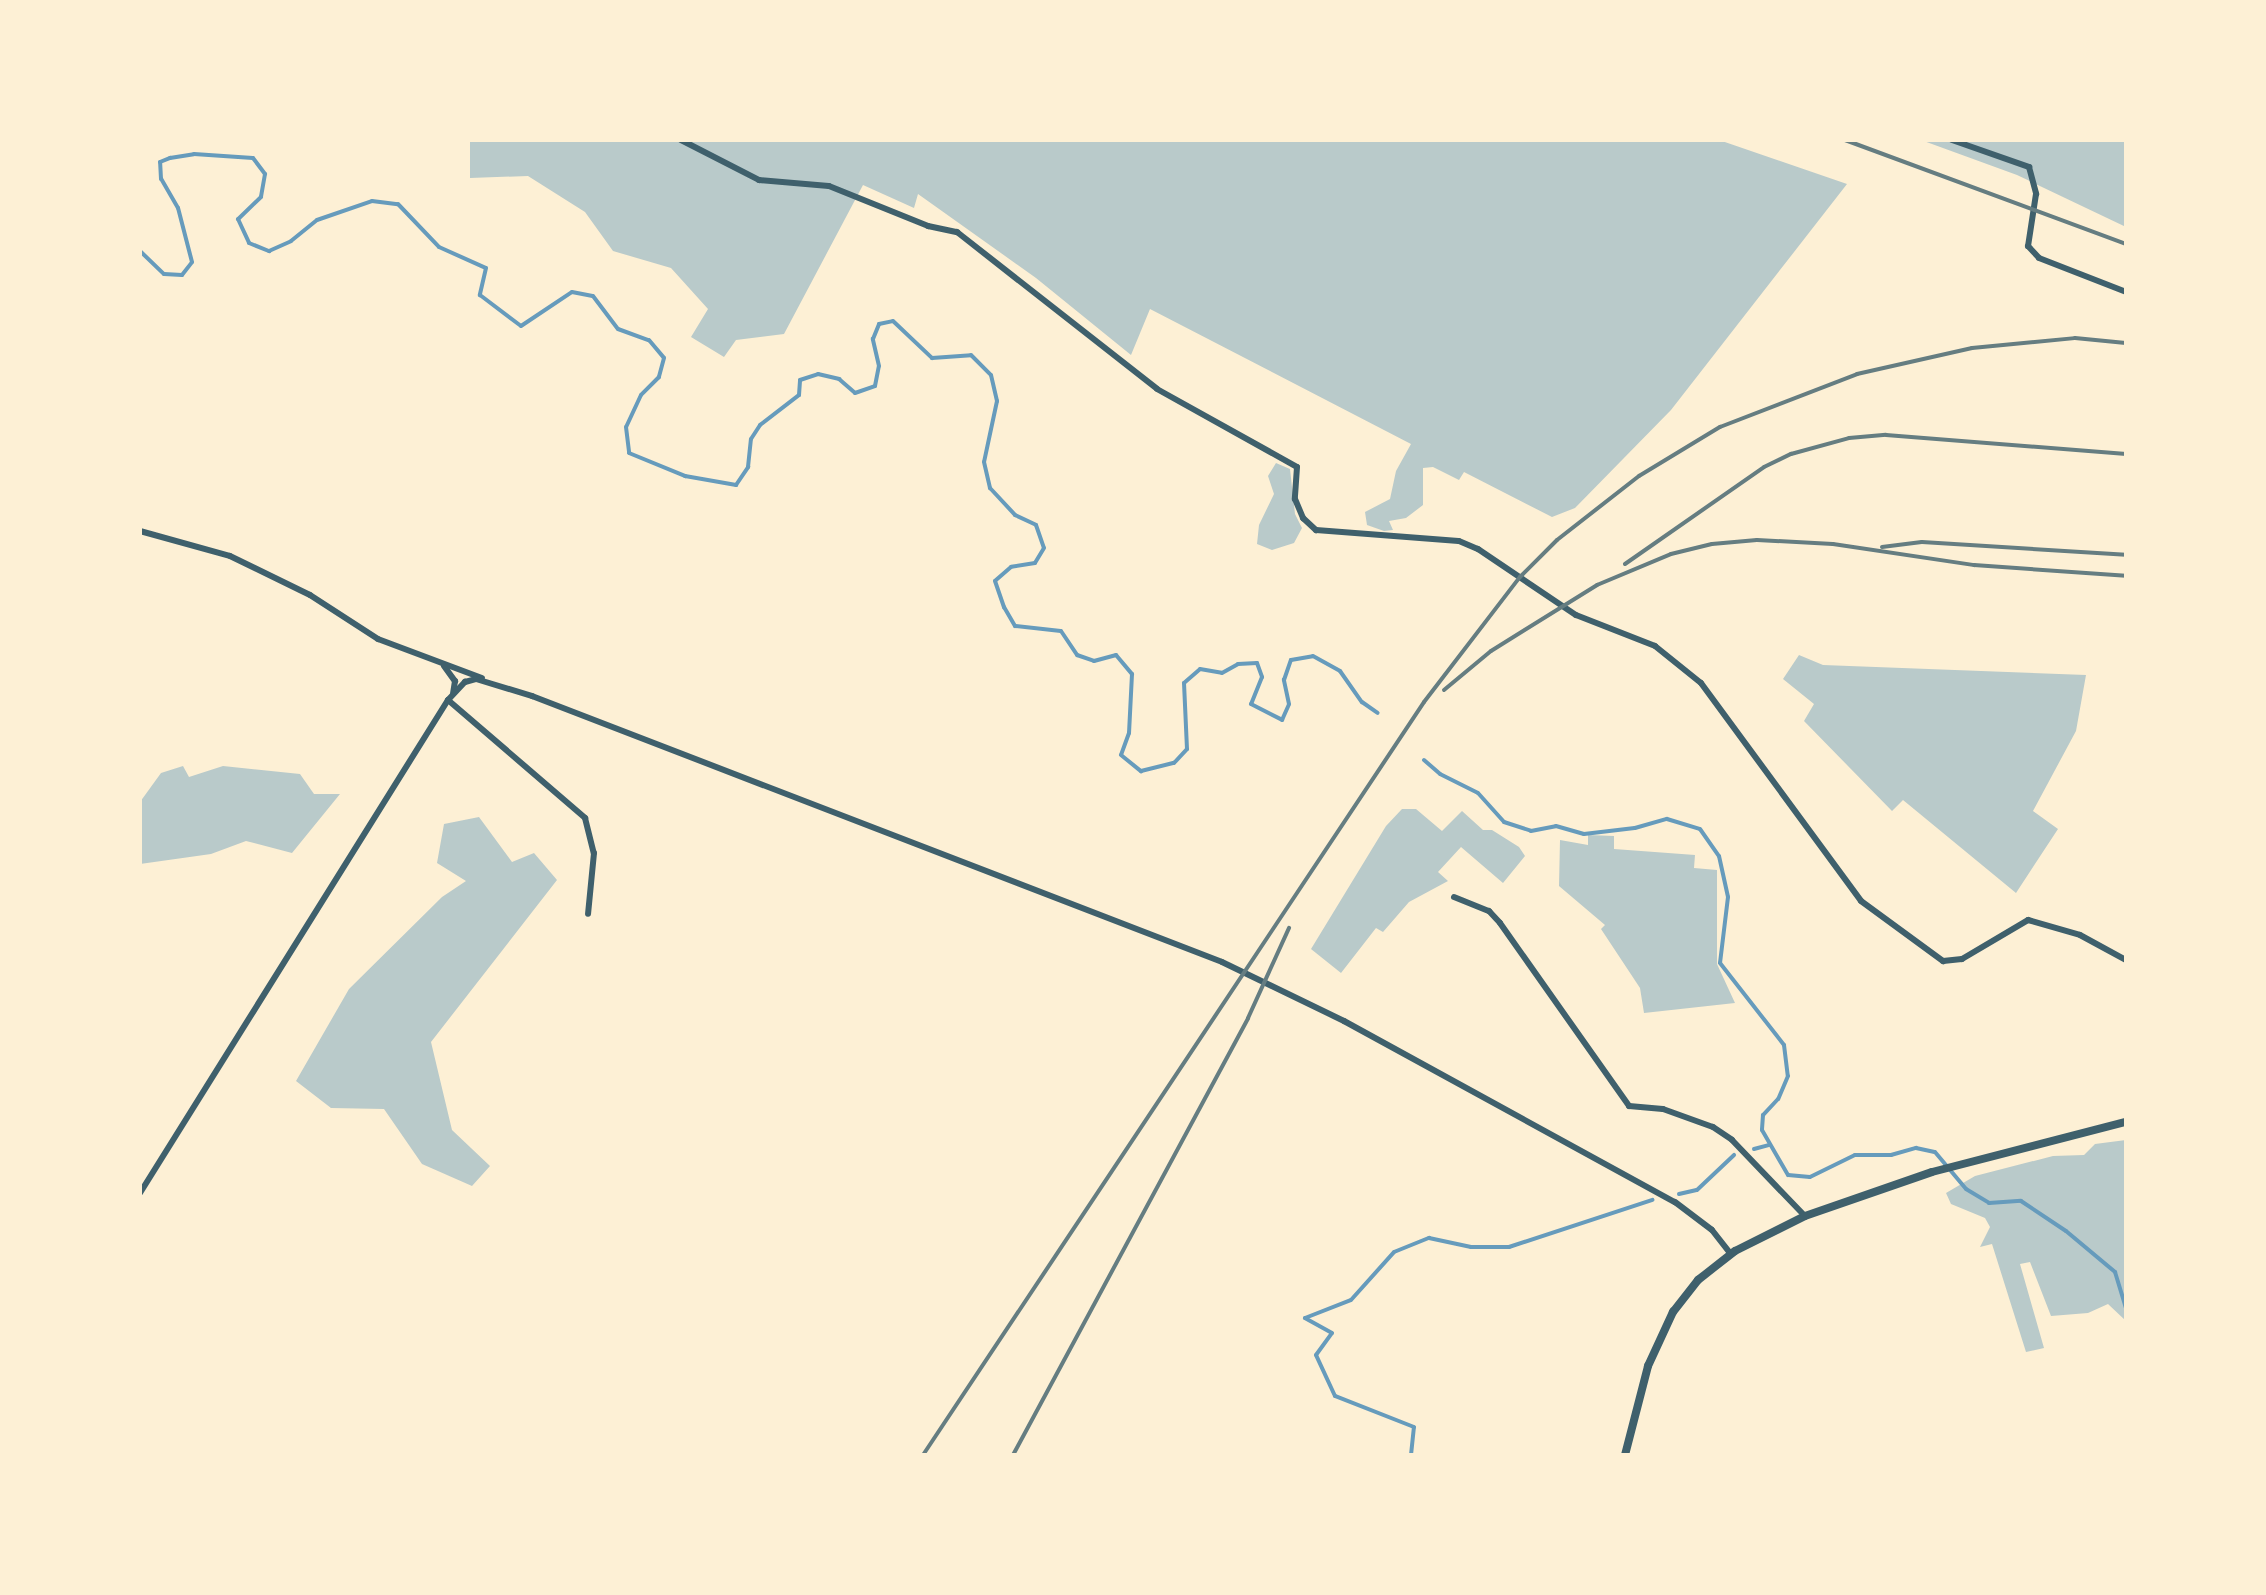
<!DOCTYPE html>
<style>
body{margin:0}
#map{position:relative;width:2266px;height:1595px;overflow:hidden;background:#fdf0d5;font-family:Roboto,sans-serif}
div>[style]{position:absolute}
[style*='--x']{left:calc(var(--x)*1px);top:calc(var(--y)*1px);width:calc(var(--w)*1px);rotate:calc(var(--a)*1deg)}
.green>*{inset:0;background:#b9caca}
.stream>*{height:4px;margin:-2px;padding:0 2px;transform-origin:2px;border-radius:2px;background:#669bbc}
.minor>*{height:6px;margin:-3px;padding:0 3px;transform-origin:3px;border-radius:3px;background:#3f606c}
.tertiary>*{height:8px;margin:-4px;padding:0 4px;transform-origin:4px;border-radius:4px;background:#3f606c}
.rail>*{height:4px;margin:-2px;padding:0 2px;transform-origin:2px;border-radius:2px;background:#657d81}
span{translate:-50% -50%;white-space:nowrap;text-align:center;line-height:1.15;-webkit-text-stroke:9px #fdf0d5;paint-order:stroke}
.frame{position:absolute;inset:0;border:142px solid #fdf0d5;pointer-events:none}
</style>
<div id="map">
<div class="green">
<i style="clip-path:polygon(470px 140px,1719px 140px,1847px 184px,1671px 410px,1575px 508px,1552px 517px,1464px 472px,1459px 480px,1433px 467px,1423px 468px,1423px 505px,1406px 518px,1389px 521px,1393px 530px,1384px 531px,1367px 525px,1365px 512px,1390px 499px,1396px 471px,1411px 444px,1150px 309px,1131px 355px,1036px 278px,918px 194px,914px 208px,863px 185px,784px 334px,736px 340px,724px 357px,691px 337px,708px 309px,671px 268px,613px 251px,585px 212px,528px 176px,470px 178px)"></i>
<i style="clip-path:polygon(1921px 140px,2126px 140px,2126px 227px,2017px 175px)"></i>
<i style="clip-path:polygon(1276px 463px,1290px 469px,1295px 514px,1302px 528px,1294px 543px,1272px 550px,1257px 544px,1259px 525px,1274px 494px,1268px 476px)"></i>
<i style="clip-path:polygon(1799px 655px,1823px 665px,2086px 675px,2076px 731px,2033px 811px,2058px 829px,2016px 893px,1903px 800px,1892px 811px,1804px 721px,1814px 704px,1783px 679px)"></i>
<i style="clip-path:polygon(183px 766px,189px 777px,223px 766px,300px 774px,314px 794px,340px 794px,292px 853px,246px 841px,211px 854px,140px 864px,140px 802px,161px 773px)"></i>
<i style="clip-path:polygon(1402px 809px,1416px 809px,1442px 831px,1462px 811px,1483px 830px,1492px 830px,1519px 847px,1525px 856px,1503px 883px,1461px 847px,1438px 872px,1448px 881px,1409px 902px,1383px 932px,1376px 928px,1341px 973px,1311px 949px,1386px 826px)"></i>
<i style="clip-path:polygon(479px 817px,512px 862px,534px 853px,557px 880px,431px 1042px,452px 1130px,490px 1166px,472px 1186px,422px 1164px,384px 1109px,331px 1108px,296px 1081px,349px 989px,442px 897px,466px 881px,437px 863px,444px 824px)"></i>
<i style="clip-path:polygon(1588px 835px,1614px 836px,1614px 849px,1695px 855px,1694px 868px,1717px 870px,1717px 964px,1735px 1003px,1644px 1013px,1640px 988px,1601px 929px,1605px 925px,1559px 886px,1560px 840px,1588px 845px)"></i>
<i style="clip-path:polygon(2126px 1140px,2126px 1321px,2108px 1304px,2088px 1313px,2051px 1316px,2030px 1262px,2020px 1264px,2044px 1348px,2026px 1352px,1992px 1244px,1980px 1247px,1990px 1227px,1985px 1218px,1951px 1204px,1946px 1193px,1975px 1176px,2053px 1156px,2084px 1155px,2095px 1144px)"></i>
</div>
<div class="stream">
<i style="--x:140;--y:251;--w:33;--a:44"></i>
<i style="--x:164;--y:274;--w:18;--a:3"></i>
<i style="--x:182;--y:275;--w:16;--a:-52"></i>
<i style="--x:192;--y:262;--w:56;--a:-104.5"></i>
<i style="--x:178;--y:208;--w:34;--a:-120"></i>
<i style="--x:161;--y:179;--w:17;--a:-93"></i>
<i style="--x:160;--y:162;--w:11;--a:-22"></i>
<i style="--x:170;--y:158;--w:24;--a:-9"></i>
<i style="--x:194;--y:154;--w:59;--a:3.9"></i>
<i style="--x:253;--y:158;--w:20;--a:53"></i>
<i style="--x:265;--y:174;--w:23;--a:100"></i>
<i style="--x:261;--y:197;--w:32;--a:136"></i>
<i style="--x:238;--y:219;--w:26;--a:65"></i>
<i style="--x:249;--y:243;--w:22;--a:22"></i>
<i style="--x:269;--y:251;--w:24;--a:-24"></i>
<i style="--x:291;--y:241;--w:33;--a:-39"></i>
<i style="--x:317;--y:220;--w:58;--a:-19.1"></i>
<i style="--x:372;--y:201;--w:26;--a:7"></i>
<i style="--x:398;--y:204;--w:59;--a:46.4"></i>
<i style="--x:439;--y:247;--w:51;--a:24.1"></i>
<i style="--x:486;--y:268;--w:28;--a:103"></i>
<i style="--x:480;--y:295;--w:51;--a:37.1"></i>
<i style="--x:521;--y:326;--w:61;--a:-33.7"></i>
<i style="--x:572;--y:292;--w:21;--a:11"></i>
<i style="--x:593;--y:296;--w:41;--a:52.9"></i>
<i style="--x:618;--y:329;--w:33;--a:20"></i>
<i style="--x:649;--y:340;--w:23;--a:50"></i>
<i style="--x:664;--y:358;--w:20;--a:105"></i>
<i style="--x:659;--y:377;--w:25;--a:135"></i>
<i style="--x:641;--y:395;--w:35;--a:115"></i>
<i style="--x:626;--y:427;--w:26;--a:83"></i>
<i style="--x:629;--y:453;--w:61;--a:22.3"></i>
<i style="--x:685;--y:476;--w:52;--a:10"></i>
<i style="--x:736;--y:485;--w:22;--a:-56"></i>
<i style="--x:748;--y:467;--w:28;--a:-84"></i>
<i style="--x:751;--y:439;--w:17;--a:-57"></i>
<i style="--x:760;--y:425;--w:49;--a:-37.6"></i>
<i style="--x:799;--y:395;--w:15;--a:-86"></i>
<i style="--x:800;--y:380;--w:19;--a:-18"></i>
<i style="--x:818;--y:374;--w:22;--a:13"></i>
<i style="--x:839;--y:379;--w:21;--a:41"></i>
<i style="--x:855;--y:393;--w:21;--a:-19"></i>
<i style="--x:875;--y:386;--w:20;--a:-79"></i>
<i style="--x:879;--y:366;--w:28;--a:-103"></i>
<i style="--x:873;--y:339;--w:16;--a:-68"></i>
<i style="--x:879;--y:324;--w:14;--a:-12"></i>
<i style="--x:893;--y:321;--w:54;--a:43.5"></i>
<i style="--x:932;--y:358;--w:39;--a:-4"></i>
<i style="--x:971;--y:355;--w:28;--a:45"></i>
<i style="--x:991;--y:375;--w:27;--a:77"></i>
<i style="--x:997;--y:401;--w:62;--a:102"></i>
<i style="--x:984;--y:462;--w:27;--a:77"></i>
<i style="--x:990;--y:488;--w:37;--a:47"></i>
<i style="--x:1015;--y:515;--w:23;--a:25"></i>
<i style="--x:1036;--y:525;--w:24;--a:71"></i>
<i style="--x:1044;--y:548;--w:17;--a:121"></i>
<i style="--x:1035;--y:563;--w:24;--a:171"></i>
<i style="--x:1011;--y:567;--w:21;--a:139"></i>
<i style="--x:995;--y:581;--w:28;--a:71"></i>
<i style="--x:1004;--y:607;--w:22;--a:60"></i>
<i style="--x:1015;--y:626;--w:46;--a:6.2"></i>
<i style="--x:1061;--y:631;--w:29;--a:56"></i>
<i style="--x:1077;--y:655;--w:18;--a:19"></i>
<i style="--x:1094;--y:661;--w:23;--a:-15"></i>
<i style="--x:1116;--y:655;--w:25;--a:50"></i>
<i style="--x:1132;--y:674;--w:59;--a:92.9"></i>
<i style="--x:1129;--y:733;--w:23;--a:110"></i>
<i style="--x:1121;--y:755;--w:26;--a:39"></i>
<i style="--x:1141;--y:771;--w:34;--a:-14"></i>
<i style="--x:1174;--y:763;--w:19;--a:-47"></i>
<i style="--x:1187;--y:749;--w:66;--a:-92.6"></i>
<i style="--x:1184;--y:683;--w:21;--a:-41"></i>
<i style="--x:1200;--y:669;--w:22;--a:10"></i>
<i style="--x:1222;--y:673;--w:18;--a:-29"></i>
<i style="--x:1238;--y:664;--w:19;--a:-3"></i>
<i style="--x:1257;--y:663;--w:15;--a:70"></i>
<i style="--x:1262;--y:677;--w:29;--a:112"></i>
<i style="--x:1251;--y:704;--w:35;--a:27"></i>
<i style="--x:1282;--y:720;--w:17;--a:-66"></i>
<i style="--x:1289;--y:704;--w:25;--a:-102"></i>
<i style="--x:1284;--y:680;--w:21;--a:-71"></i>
<i style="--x:1291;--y:660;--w:22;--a:-10"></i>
<i style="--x:1313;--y:656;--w:31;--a:29"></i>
<i style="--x:1340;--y:671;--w:38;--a:55"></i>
<i style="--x:1362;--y:702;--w:19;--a:35"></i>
<i style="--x:1424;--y:760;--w:21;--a:41"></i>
<i style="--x:1440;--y:774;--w:42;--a:26.6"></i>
<i style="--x:1478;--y:793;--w:39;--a:48"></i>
<i style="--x:1504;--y:822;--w:28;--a:18"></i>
<i style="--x:1531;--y:831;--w:25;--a:-11"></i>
<i style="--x:1556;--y:826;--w:29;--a:16"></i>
<i style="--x:1584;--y:834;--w:51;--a:-6.7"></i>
<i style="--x:1635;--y:828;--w:33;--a:-16"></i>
<i style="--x:1667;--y:819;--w:34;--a:17"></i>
<i style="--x:1700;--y:829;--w:33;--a:55"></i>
<i style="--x:1719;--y:856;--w:42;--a:77.6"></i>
<i style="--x:1728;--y:897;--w:66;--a:96.9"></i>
<i style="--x:1720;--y:963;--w:104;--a:52"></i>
<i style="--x:1784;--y:1045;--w:31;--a:83"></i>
<i style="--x:1788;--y:1076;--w:25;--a:113"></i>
<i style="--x:1778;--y:1099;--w:22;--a:133"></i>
<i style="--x:1763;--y:1115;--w:15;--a:94"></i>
<i style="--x:1762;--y:1130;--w:52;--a:60"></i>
<i style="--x:1788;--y:1175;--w:22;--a:5"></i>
<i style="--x:1810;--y:1177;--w:50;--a:-26.1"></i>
<i style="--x:1855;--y:1155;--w:36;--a:0"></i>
<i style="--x:1891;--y:1155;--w:26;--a:-16"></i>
<i style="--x:1916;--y:1148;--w:19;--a:12"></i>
<i style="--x:1935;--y:1152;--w:48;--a:50"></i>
<i style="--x:1966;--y:1189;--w:27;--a:31"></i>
<i style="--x:1989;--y:1203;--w:32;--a:-4"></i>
<i style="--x:2021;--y:1201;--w:54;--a:33.7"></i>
<i style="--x:2066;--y:1231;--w:64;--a:39.9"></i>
<i style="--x:2115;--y:1272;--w:39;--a:73"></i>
<i style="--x:1754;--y:1149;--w:16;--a:-15"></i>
<i style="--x:1679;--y:1194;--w:18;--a:-13"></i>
<i style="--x:1697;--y:1190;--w:51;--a:-43.4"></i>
<i style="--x:1411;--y:1455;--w:28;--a:-84"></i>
<i style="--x:1414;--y:1427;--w:85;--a:-158.6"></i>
<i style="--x:1335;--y:1396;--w:45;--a:-114.9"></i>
<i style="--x:1316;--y:1355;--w:27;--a:-54"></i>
<i style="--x:1332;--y:1333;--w:31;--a:-151"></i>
<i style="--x:1305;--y:1318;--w:49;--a:-21.4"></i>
<i style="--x:1351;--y:1300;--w:64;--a:-48.1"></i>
<i style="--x:1394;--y:1252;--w:38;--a:-22"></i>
<i style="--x:1429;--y:1238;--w:43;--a:12.1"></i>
<i style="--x:1471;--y:1247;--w:38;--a:0"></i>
<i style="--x:1509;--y:1247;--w:151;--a:-18.2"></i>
</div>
<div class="minor">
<i style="--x:681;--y:140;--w:88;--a:27.1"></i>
<i style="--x:759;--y:180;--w:70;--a:4.9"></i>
<i style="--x:829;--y:186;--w:107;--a:22"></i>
<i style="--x:928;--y:226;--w:30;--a:12"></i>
<i style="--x:957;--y:232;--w:254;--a:38.1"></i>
<i style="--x:1157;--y:389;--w:160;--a:29.1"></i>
<i style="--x:1297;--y:467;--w:32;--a:94"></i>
<i style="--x:1295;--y:499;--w:21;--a:67"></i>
<i style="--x:1303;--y:518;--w:18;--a:43"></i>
<i style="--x:1316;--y:530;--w:143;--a:4.4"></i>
<i style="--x:1459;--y:541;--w:21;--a:23"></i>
<i style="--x:1478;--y:549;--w:118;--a:34"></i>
<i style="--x:1576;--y:615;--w:85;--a:21.4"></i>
<i style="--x:1655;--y:646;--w:59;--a:38.8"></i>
<i style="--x:1701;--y:683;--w:270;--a:53.7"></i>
<i style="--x:1861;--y:901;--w:102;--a:36.2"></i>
<i style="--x:1943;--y:961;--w:19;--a:-6"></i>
<i style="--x:1962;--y:959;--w:77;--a:-30.6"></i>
<i style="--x:2028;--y:920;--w:54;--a:16.1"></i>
<i style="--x:2080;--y:935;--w:52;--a:28.5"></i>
<i style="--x:1952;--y:140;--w:82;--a:19.3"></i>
<i style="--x:2029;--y:167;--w:28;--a:75"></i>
<i style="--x:2036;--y:194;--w:53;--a:98.7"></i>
<i style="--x:2028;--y:246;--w:16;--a:47"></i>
<i style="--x:2039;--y:258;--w:93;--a:21.3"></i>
<i style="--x:140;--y:531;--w:93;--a:15.5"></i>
<i style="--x:230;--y:556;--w:89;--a:26"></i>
<i style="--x:310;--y:595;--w:81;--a:32.9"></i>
<i style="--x:378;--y:639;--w:111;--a:20.6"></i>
<i style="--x:444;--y:666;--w:19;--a:54"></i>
<i style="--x:455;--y:681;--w:12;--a:99"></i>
<i style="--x:448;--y:700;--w:181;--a:40.7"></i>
<i style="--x:585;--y:818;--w:36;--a:76"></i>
<i style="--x:594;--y:853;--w:61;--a:95.6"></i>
<i style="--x:1454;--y:897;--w:38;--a:22"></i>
<i style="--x:1489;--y:911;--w:16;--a:47"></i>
<i style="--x:1500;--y:923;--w:224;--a:54.8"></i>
<i style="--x:1629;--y:1106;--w:34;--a:5"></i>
<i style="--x:1663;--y:1109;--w:53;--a:19.8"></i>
<i style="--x:1713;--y:1127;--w:23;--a:34"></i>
<i style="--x:1732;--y:1140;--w:105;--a:46.2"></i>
<i style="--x:140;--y:1193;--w:581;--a:-58.01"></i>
<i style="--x:448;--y:700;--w:25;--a:-47"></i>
<i style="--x:465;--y:682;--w:11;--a:-15"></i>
<i style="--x:476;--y:679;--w:59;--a:16.9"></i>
<i style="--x:532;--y:696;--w:739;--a:21.08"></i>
<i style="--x:1222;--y:962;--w:136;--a:25.8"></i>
<i style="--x:1344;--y:1021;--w:377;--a:28.7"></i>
<i style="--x:1675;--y:1202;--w:46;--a:37.1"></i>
<i style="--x:1712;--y:1230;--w:31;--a:52"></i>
</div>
<div class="tertiary">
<i style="--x:1625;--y:1455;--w:92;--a:-75.5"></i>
<i style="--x:1648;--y:1366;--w:60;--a:-65.2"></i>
<i style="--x:1673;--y:1312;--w:41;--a:-52"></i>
<i style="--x:1698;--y:1280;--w:47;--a:-38.1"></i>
<i style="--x:1735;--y:1251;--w:78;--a:-26.6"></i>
<i style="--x:1805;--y:1216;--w:134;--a:-19.1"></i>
<i style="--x:1932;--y:1172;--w:200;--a:-14.5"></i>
</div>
<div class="rail">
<i style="--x:1845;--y:140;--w:300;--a:20.3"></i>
<i style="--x:1882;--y:547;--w:40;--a:-7.1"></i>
<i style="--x:1922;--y:542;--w:204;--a:3.6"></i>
<i style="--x:1625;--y:564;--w:169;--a:-34.9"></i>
<i style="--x:1764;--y:467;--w:30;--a:-26"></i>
<i style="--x:1791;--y:454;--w:60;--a:-15.4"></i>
<i style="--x:1849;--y:438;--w:37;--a:-5"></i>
<i style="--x:1886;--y:435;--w:241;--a:4.5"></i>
<i style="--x:1444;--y:690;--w:61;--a:-39.7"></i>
<i style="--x:1491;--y:651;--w:125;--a:-31.9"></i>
<i style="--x:1597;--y:585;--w:80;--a:-22.7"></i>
<i style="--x:1671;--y:554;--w:42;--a:-13.7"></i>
<i style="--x:1712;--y:544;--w:45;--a:-5.1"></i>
<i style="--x:1757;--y:540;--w:76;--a:3"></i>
<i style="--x:1833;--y:544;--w:143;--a:8.5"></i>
<i style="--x:1974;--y:565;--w:152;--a:4.1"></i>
<i style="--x:923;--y:1455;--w:904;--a:-56.36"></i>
<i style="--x:1424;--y:702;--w:158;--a:-52.5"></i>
<i style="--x:1520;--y:577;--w:52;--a:-45"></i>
<i style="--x:1557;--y:540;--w:104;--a:-38"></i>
<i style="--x:1639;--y:476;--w:95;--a:-31.2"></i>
<i style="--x:1720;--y:427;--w:147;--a:-21.1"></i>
<i style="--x:1857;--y:374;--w:118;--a:-12.7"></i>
<i style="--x:1972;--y:348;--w:103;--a:-5.5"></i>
<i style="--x:2075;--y:338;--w:51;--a:5.6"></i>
<i style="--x:1013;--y:1455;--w:496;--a:-61.7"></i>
<i style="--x:1248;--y:1018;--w:99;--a:-65.5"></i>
</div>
<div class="frame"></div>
</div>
